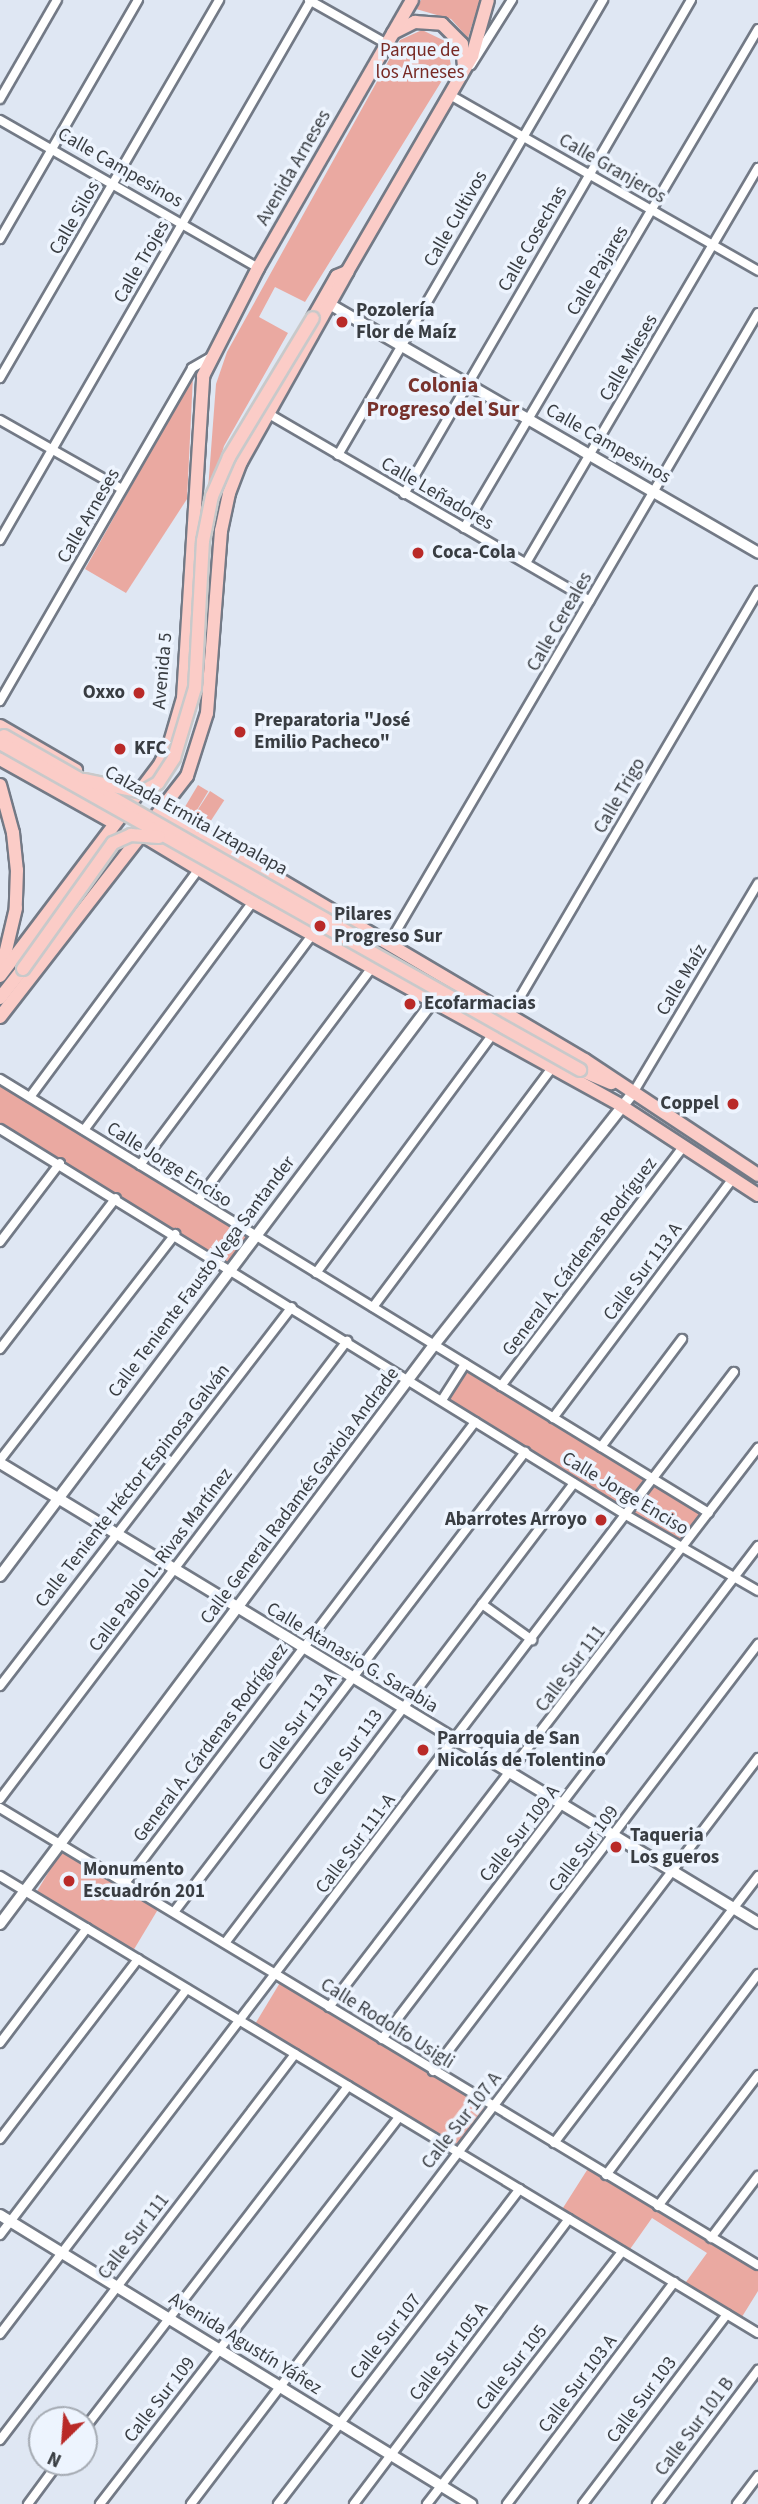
<!DOCTYPE html>
<meta charset="utf-8">
<style>
body{margin:0}
#map{position:relative;width:758px;height:2504px;overflow:hidden;background:#dfe7f3;font-family:"Source Sans 3",sans-serif}
div>[style]{position:absolute}
[style*='--x']{left:calc(var(--x)*1px);top:calc(var(--y)*1px);width:calc(var(--w)*1px);rotate:calc(var(--a)*1deg)}
.green>*{inset:0;background:#eaa9a1;transform-origin:0 0}
.roads{filter:drop-shadow(2px 0 #737a86) drop-shadow(-2px 0 #737a86) drop-shadow(0 2px #737a86) drop-shadow(0 -2px #737a86)}
.minor>*{height:8px;margin:-4px;padding:0 4px;transform-origin:4px;border-radius:4px;background:#fff}
.tertiary>*{height:10px;margin:-5px;padding:0 5px;transform-origin:5px;border-radius:5px;background:#fff}
.primary>*{height:12px;margin:-6px;padding:0 6px;transform-origin:6px;border-radius:6px;background:#fbccc7}
.bridges{filter:drop-shadow(2px 0 #c8c9ca) drop-shadow(-2px 0 #c8c9ca) drop-shadow(0 2px #c8c9ca) drop-shadow(0 -2px #c8c9ca)}
.primary-bridge>*{height:12px;margin:-6px;padding:0 6px;transform-origin:6px;border-radius:6px;background:#fbccc7}
.dots>*{width:19px;height:19px;translate:-50% -50%;box-sizing:border-box;border:4px solid #edf4fe;border-radius:50%}
span{translate:-50% -50%;white-space:nowrap;text-align:center;line-height:1.15;-webkit-text-stroke:7px #edf4fe;paint-order:stroke}
.park-label{font-size:19px;color:#782a25}
.street-label{font-size:19px;color:#393d42}
.poi-label{font-size:19px;color:#393d42;font-weight:700}
.left{translate:0 -50%;text-align:left}
.right{translate:-100% -50%;text-align:right}
.neighbourhood-label{font-size:21px;color:#78322c;font-weight:700}
.north{position:absolute;left:28px;top:2406px;width:70px;height:70px;box-sizing:border-box;background:#edf4fe;border:2px solid #a5abb3;border-radius:50%;rotate:205deg;font-size:19px;font-weight:700;line-height:28px;text-align:center;color:#393d42}
.north::after{content:'';display:block;margin:auto;width:24px;height:32px;background:#b92a28;clip-path:polygon(50% 0,100% 100%,50% 72%,0 100%)}
</style>
<div id="map">
<div class="green">
<i style="clip-path:polygon(421px 0,480px 0,468px 38px,451px 19px,416px 9px)"></i>
<i style="clip-path:polygon(422px 30px,447px 42px,451px 66px,305px 302px,275px 287px,259px 317px,288px 333px,224px 446px,207px 503px,216px 384px,227px 352px,400px 40px)"></i>
<i style="clip-path:polygon(193px 376px,187px 499px,126px 593px,85px 569px)"></i>
<i style="left:198px;top:785px;width:12px;height:27px;rotate:31deg"></i>
<i style="left:210px;top:791px;width:17px;height:26px;rotate:33deg"></i>
<i style="left:0;top:1083px;width:291px;height:43px;rotate:31deg"></i>
<i style="clip-path:polygon(465px 1369px,703px 1514px,684px 1542px,626px 1515px,445px 1398px)"></i>
<i style="left:63px;top:1848px;width:113px;height:51px;rotate:31deg"></i>
<i style="left:281px;top:1981px;width:240px;height:50px;rotate:31deg"></i>
<i style="clip-path:polygon(589px 2167px,758px 2270px,758px 2291px,740px 2320px,683px 2286px,707px 2253px,652px 2218px,628px 2252px,561px 2211px)"></i>
</div>
<div class="roads">
<div class="minor">
<i style="--x:309;--y:0;--w:90;--a:29.4"></i>
<i style="--x:471;--y:65;--w:77;--a:-57.8"></i>
<i style="--x:450;--y:95;--w:355;--a:29.7"></i>
<i style="--x:0;--y:99;--w:114;--a:-60.1"></i>
<i style="--x:0;--y:120;--w:297;--a:29.8"></i>
<i style="--x:0;--y:239;--w:276;--a:-60"></i>
<i style="--x:0;--y:378;--w:437;--a:-59.9"></i>
<i style="--x:269;--y:414;--w:371;--a:30.2"></i>
<i style="--x:0;--y:420;--w:140;--a:29.5"></i>
<i style="--x:338;--y:455;--w:527;--a:-59.78"></i>
<i style="--x:404;--y:494;--w:571;--a:-59.84"></i>
<i style="--x:464;--y:528;--w:579;--a:-59.49"></i>
<i style="--x:0;--y:540;--w:623;--a:-60.06"></i>
<i style="--x:526;--y:563;--w:458;--a:-59.6"></i>
<i style="--x:0;--y:701;--w:384;--a:-60"></i>
<i style="--x:192;--y:368;--w:24;--a:-30"></i>
<i style="--x:388;--y:945;--w:732;--a:-59.65"></i>
<i style="--x:509;--y:1016;--w:493;--a:-59.6"></i>
<i style="--x:0;--y:1079;--w:831;--a:31.47"></i>
<i style="--x:633;--y:1093;--w:244;--a:-59.2"></i>
<i style="--x:30;--y:1097;--w:282;--a:-53.5"></i>
<i style="--x:0;--y:1129;--w:735;--a:31.66"></i>
<i style="--x:626;--y:1515;--w:152;--a:29.9"></i>
<i style="--x:84;--y:1130;--w:284;--a:-53.5"></i>
<i style="--x:140;--y:1165;--w:287;--a:-53.2"></i>
<i style="--x:198;--y:1200;--w:291;--a:-53.2"></i>
<i style="--x:0;--y:1242;--w:99;--a:-52.8"></i>
<i style="--x:316;--y:1273;--w:296;--a:-53.5"></i>
<i style="--x:373;--y:1307;--w:299;--a:-53.2"></i>
<i style="--x:0;--y:1349;--w:190;--a:-52.5"></i>
<i style="--x:501;--y:1386;--w:302;--a:-52.7"></i>
<i style="--x:442;--y:1400;--w:43;--a:-57.4"></i>
<i style="--x:553;--y:1418;--w:300;--a:-53.1"></i>
<i style="--x:601;--y:1447;--w:135;--a:-53.1"></i>
<i style="--x:0;--y:1460;--w:286;--a:-52.2"></i>
<i style="--x:482;--y:1604;--w:62;--a:35.8"></i>
<i style="--x:0;--y:1686;--w:478;--a:-52.4"></i>
<i style="--x:0;--y:1799;--w:575;--a:-52.85"></i>
<i style="--x:0;--y:1808;--w:885;--a:31.09"></i>
<i style="--x:0;--y:1876;--w:885;--a:31.09"></i>
<i style="--x:125;--y:1883;--w:579;--a:-52.79"></i>
<i style="--x:174;--y:1912;--w:579;--a:-52.65"></i>
<i style="--x:225;--y:1943;--w:577;--a:-52.81"></i>
<i style="--x:329;--y:2007;--w:705;--a:-52.5"></i>
<i style="--x:382;--y:2039;--w:620;--a:-52.67"></i>
<i style="--x:0;--y:2043;--w:144;--a:-52.9"></i>
<i style="--x:433;--y:2071;--w:537;--a:-52.72"></i>
<i style="--x:0;--y:2139;--w:227;--a:-52.5"></i>
<i style="--x:554;--y:2143;--w:336;--a:-52.6"></i>
<i style="--x:606;--y:2175;--w:252;--a:-52.9"></i>
<i style="--x:658;--y:2206;--w:165;--a:-52.6"></i>
<i style="--x:0;--y:2235;--w:309;--a:-52.8"></i>
<i style="--x:711;--y:2238;--w:78;--a:-52.8"></i>
<i style="--x:0;--y:2334;--w:1210;--a:-52.66"></i>
<i style="--x:84;--y:2429;--w:433;--a:-52.4"></i>
<i style="--x:0;--y:2440;--w:486;--a:-52.6"></i>
<i style="--x:28;--y:2504;--w:52;--a:-53.6"></i>
<i style="--x:100;--y:2504;--w:489;--a:-52.3"></i>
<i style="--x:191;--y:2504;--w:937;--a:-52.76"></i>
<i style="--x:278;--y:2504;--w:397;--a:-52.5"></i>
<i style="--x:354;--y:2504;--w:357;--a:-53"></i>
<i style="--x:427;--y:2504;--w:319;--a:-52.3"></i>
<i style="--x:507;--y:2504;--w:278;--a:-53"></i>
<i style="--x:583;--y:2504;--w:238;--a:-52.8"></i>
<i style="--x:657;--y:2504;--w:168;--a:-53"></i>
<i style="--x:737;--y:2504;--w:35;--a:-53"></i>
</div>
<div class="tertiary">
<i style="--x:331;--y:305;--w:494;--a:30.1"></i>
<i style="--x:0;--y:1463;--w:887;--a:31.25"></i>
<i style="--x:0;--y:1576;--w:720;--a:-53.02"></i>
<i style="--x:0;--y:1924;--w:724;--a:-53.15"></i>
<i style="--x:434;--y:1345;--w:321;--a:-51.7"></i>
<i style="--x:0;--y:2215;--w:553;--a:31.53"></i>
</div>
<div class="primary">
<i style="--x:393;--y:33;--w:25;--a:-27"></i>
<i style="--x:415;--y:22;--w:27;--a:4"></i>
<i style="--x:442;--y:24;--w:28;--a:45"></i>
<i style="--x:462;--y:44;--w:23;--a:85"></i>
<i style="--x:313;--y:318;--w:48;--a:-60.3"></i>
<i style="--x:337;--y:276;--w:11;--a:-22"></i>
<i style="--x:0;--y:726;--w:88;--a:30.1"></i>
<i style="--x:0;--y:759;--w:131;--a:29.3"></i>
<i style="--x:0;--y:785;--w:50;--a:74.8"></i>
<i style="--x:13;--y:833;--w:37;--a:84"></i>
<i style="--x:17;--y:870;--w:38;--a:92"></i>
<i style="--x:16;--y:908;--w:57;--a:103.3"></i>
<i style="--x:162;--y:810;--w:491;--a:30.6"></i>
<i style="--x:585;--y:1060;--w:208;--a:33.6"></i>
<i style="--x:142;--y:835;--w:130;--a:31.1"></i>
<i style="--x:253;--y:902;--w:419;--a:28.9"></i>
<i style="--x:620;--y:1105;--w:165;--a:33.1"></i>
<i style="--x:0;--y:976;--w:263;--a:-52.9"></i>
<i style="--x:159;--y:766;--w:22;--a:-63"></i>
<i style="--x:169;--y:746;--w:50;--a:-73.7"></i>
<i style="--x:183;--y:698;--w:323;--a:-86.4"></i>
<i style="--x:203;--y:376;--w:121;--a:-63"></i>
<i style="--x:258;--y:268;--w:309;--a:-60.1"></i>
<i style="--x:0;--y:998;--w:37;--a:-52"></i>
<i style="--x:0;--y:1017;--w:305;--a:-52.2"></i>
<i style="--x:187;--y:776;--w:66;--a:-72.4"></i>
<i style="--x:207;--y:713;--w:183;--a:-85.6"></i>
<i style="--x:221;--y:531;--w:39;--a:-78"></i>
<i style="--x:229;--y:493;--w:33;--a:-69"></i>
<i style="--x:241;--y:462;--w:218;--a:-60.8"></i>
<i style="--x:347;--y:272;--w:250;--a:-59.9"></i>
<i style="--x:472;--y:56;--w:58;--a:-74.1"></i>
<i style="--x:580;--y:1070;--w:34;--a:23"></i>
</div>
</div>
<div class="bridges">
<div class="primary-bridge">
<i style="--x:4;--y:736;--w:410;--a:29.7"></i>
<i style="--x:0;--y:743;--w:666;--a:29.41"></i>
<i style="--x:84;--y:780;--w:59;--a:11.7"></i>
<i style="--x:142;--y:792;--w:18;--a:-29"></i>
<i style="--x:158;--y:783;--w:30;--a:-57"></i>
<i style="--x:174;--y:758;--w:73;--a:-73.3"></i>
<i style="--x:195;--y:688;--w:147;--a:-86.9"></i>
<i style="--x:203;--y:541;--w:46;--a:-78.7"></i>
<i style="--x:212;--y:496;--w:43;--a:-66.4"></i>
<i style="--x:229;--y:457;--w:162;--a:-58.9"></i>
<i style="--x:23;--y:969;--w:155;--a:-54.5"></i>
<i style="--x:113;--y:843;--w:20;--a:-24"></i>
<i style="--x:131;--y:835;--w:28;--a:4"></i>
</div>
</div>
<div class="dots">
<i style="left:342px;top:322px;background:#b92a28"></i>
<i style="left:418px;top:553px;background:#b92a28"></i>
<i style="left:139px;top:693px;background:#b92a28"></i>
<i style="left:240px;top:732px;background:#b92a28"></i>
<i style="left:120px;top:749px;background:#b92a28"></i>
<i style="left:320px;top:926px;background:#b92a28"></i>
<i style="left:410px;top:1004px;background:#b92a28"></i>
<i style="left:733px;top:1104px;background:#b92a28"></i>
<i style="left:601px;top:1520px;background:#b92a28"></i>
<i style="left:423px;top:1750px;background:#b92a28"></i>
<i style="left:616px;top:1847px;background:#b92a28"></i>
<i style="left:69px;top:1881px;background:#b92a28"></i>
</div>
<div class="park-label">
<span style="left:420px;top:62px">Parque de<br>los Arneses</span>
</div>
<div class="street-label">
<span style="left:120px;top:168px;rotate:30deg">Calle Campesinos</span>
<span style="left:294px;top:168px;rotate:-60deg">Avenida Arneses</span>
<span style="left:612px;top:169px;rotate:30deg">Calle Granjeros</span>
<span style="left:75px;top:218px;rotate:-60deg">Calle Silos</span>
<span style="left:456px;top:219px;rotate:-60deg">Calle Cultivos</span>
<span style="left:533px;top:239px;rotate:-60deg">Calle Cosechas</span>
<span style="left:142px;top:262px;rotate:-60deg">Calle Trojes</span>
<span style="left:598px;top:271px;rotate:-59deg">Calle Pajares</span>
<span style="left:629px;top:358px;rotate:-60deg">Calle Mieses</span>
<span style="left:608px;top:444px;rotate:30deg">Calle Campesinos</span>
<span style="left:437px;top:494px;rotate:30deg">Calle Leñadores</span>
<span style="left:89px;top:516px;rotate:-60deg">Calle Arneses</span>
<span style="left:560px;top:622px;rotate:-60deg">Calle Cereales</span>
<span style="left:163px;top:671px;rotate:-85deg">Avenida 5</span>
<span style="left:620px;top:796px;rotate:-60deg">Calle Trigo</span>
<span style="left:196px;top:821px;rotate:29deg">Calzada Ermita Iztapalapa</span>
<span style="left:682px;top:980px;rotate:-59deg">Calle Maíz</span>
<span style="left:169px;top:1165px;rotate:32deg">Calle Jorge Enciso</span>
<span style="left:580px;top:1257px;rotate:-53deg">General A. Cárdenas Rodríguez</span>
<span style="left:643px;top:1272px;rotate:-53deg">Calle Sur 113 A</span>
<span style="left:202px;top:1277px;rotate:-53deg">Calle Teniente Fausto Vega Santander</span>
<span style="left:133px;top:1486px;rotate:-52deg">Calle Teniente Héctor Espinosa Galván</span>
<span style="left:625px;top:1494px;rotate:31deg">Calle Jorge Enciso</span>
<span style="left:300px;top:1496px;rotate:-53deg">Calle General Radamés Gaxiola Andrade</span>
<span style="left:161px;top:1560px;rotate:-53deg">Calle Pablo L. Rivas Martínez</span>
<span style="left:352px;top:1658px;rotate:31deg">Calle Atanasio G. Sarabia</span>
<span style="left:571px;top:1669px;rotate:-53deg">Calle Sur 111</span>
<span style="left:298px;top:1722px;rotate:-53deg">Calle Sur 113 A</span>
<span style="left:211px;top:1743px;rotate:-53deg">General A. Cárdenas Rodríguez</span>
<span style="left:348px;top:1753px;rotate:-53deg">Calle Sur 113</span>
<span style="left:520px;top:1834px;rotate:-52deg">Calle Sur 109 A</span>
<span style="left:356px;top:1844px;rotate:-53deg">Calle Sur 111-A</span>
<span style="left:584px;top:1849px;rotate:-53deg">Calle Sur 109</span>
<span style="left:387px;top:2024px;rotate:32deg">Calle Rodolfo Usigli</span>
<span style="left:462px;top:2121px;rotate:-52deg">Calle Sur 107 A</span>
<span style="left:134px;top:2237px;rotate:-52deg">Calle Sur 111</span>
<span style="left:386px;top:2337px;rotate:-52deg">Calle Sur 107</span>
<span style="left:245px;top:2344px;rotate:32deg">Avenida Agustín Yáñez</span>
<span style="left:449px;top:2352px;rotate:-53deg">Calle Sur 105 A</span>
<span style="left:512px;top:2368px;rotate:-52deg">Calle Sur 105</span>
<span style="left:578px;top:2384px;rotate:-53deg">Calle Sur 103 A</span>
<span style="left:160px;top:2400px;rotate:-52deg">Calle Sur 109</span>
<span style="left:642px;top:2400px;rotate:-53deg">Calle Sur 103</span>
<span style="left:695px;top:2427px;rotate:-53deg">Calle Sur 101 B</span>
</div>
<div class="poi-label">
<span class="left" style="left:356px;top:322px">Pozolería<br>Flor de Maíz</span>
<span class="left" style="left:432px;top:553px">Coca-Cola</span>
<span class="right" style="left:125px;top:693px">Oxxo</span>
<span class="left" style="left:254px;top:732px">Preparatoria "José<br>Emilio Pacheco"</span>
<span class="left" style="left:134px;top:749px">KFC</span>
<span class="left" style="left:334px;top:926px">Pilares<br>Progreso Sur</span>
<span class="left" style="left:424px;top:1004px">Ecofarmacias</span>
<span class="right" style="left:719px;top:1104px">Coppel</span>
<span class="right" style="left:587px;top:1520px">Abarrotes Arroyo</span>
<span class="left" style="left:437px;top:1750px">Parroquia de San<br>Nicolás de Tolentino</span>
<span class="left" style="left:630px;top:1847px">Taqueria<br>Los gueros</span>
<span class="left" style="left:83px;top:1881px">Monumento<br>Escuadrón 201</span>
</div>
<div class="neighbourhood-label">
<span style="left:443px;top:397px">Colonia<br>Progreso del Sur</span>
</div>
<div class="north">N</div>
</div>
